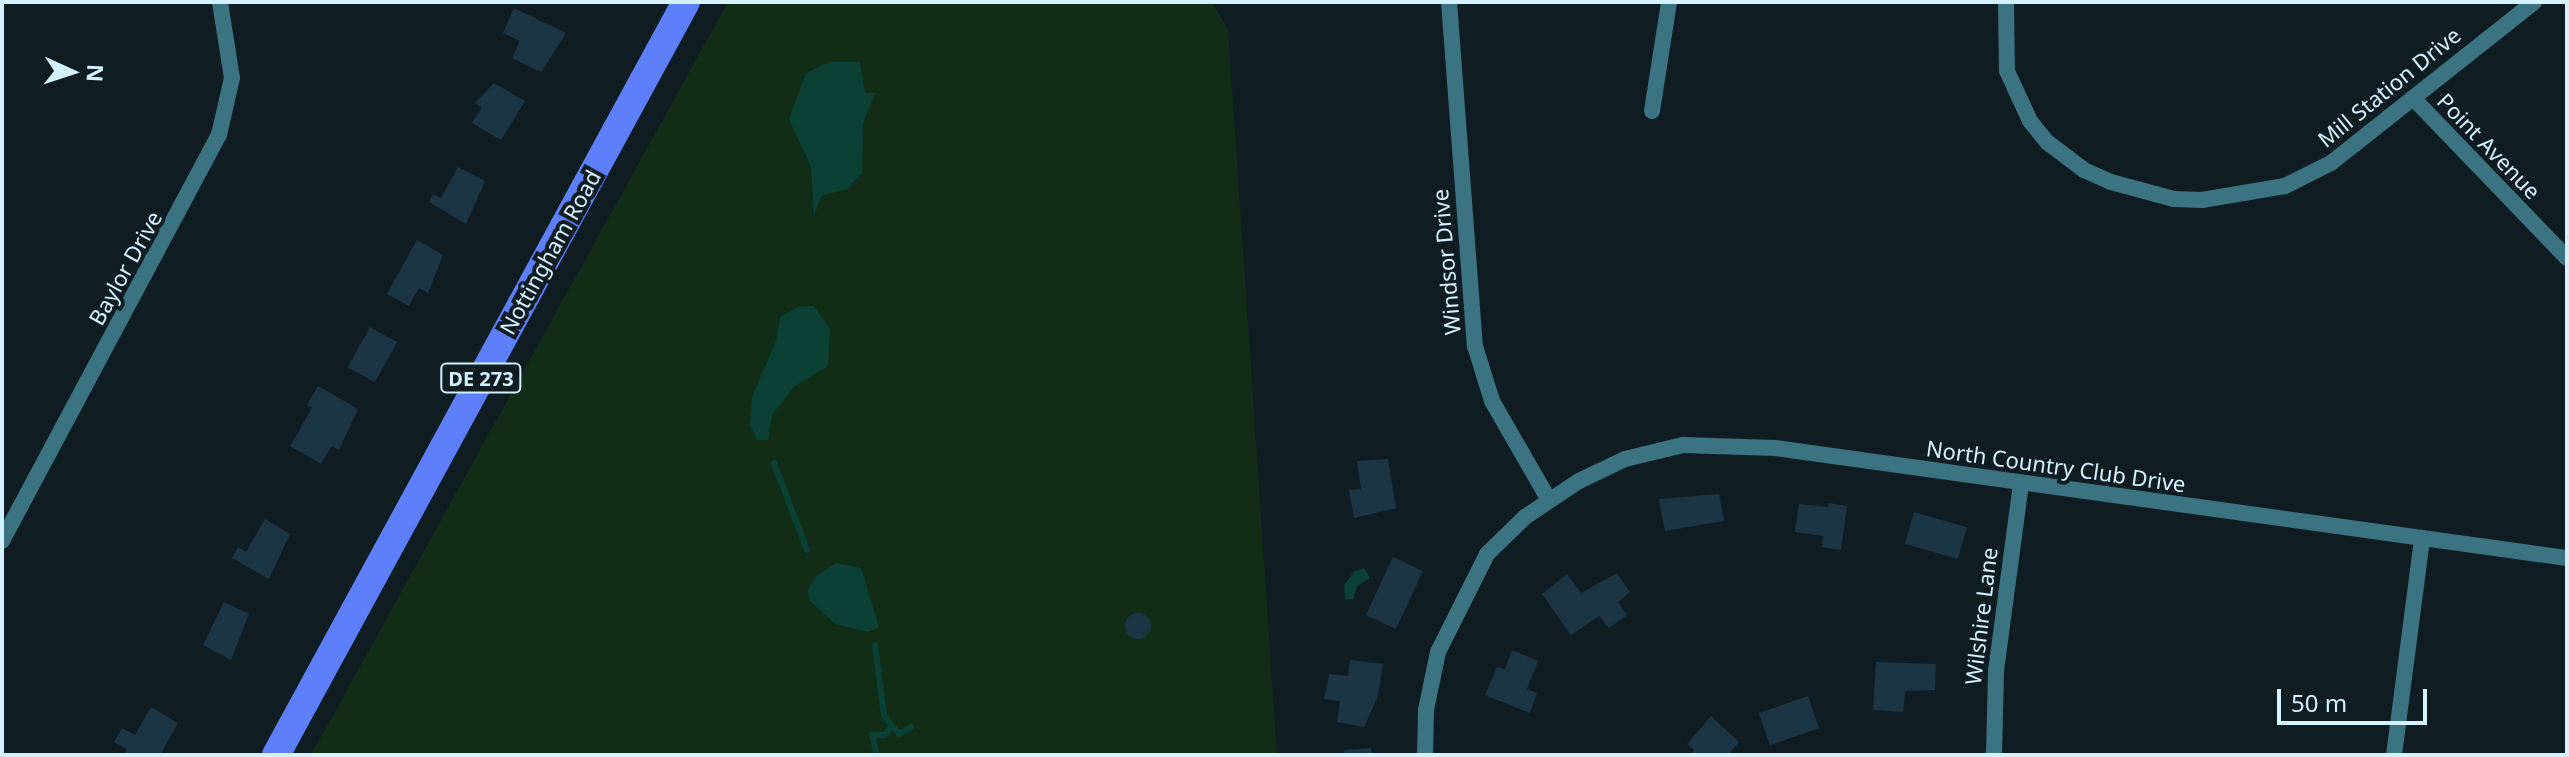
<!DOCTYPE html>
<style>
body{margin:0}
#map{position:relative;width:2569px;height:757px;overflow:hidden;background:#0f1d23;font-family:"Noto Sans",sans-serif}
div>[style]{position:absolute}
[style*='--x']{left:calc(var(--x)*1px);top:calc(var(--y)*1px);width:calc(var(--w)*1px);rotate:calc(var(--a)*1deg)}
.green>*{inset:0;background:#122d16}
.water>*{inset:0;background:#0b4035}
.stream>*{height:6px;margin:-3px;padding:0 3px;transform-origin:3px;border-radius:3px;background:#0b4035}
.building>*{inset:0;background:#1c3544;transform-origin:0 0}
.round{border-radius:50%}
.street>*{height:16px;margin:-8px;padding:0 8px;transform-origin:8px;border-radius:8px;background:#3b7381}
.primary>*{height:28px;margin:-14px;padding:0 14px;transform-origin:14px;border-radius:14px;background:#5d7ffa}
span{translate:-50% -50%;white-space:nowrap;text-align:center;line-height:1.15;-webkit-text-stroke:8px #0f1d23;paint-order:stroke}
.shield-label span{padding:2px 6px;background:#0f1d23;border:2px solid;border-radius:6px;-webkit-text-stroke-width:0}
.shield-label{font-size:20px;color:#d3f2fe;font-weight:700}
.street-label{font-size:22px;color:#d3f2fe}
.frame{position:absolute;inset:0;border:4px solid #d3f2fe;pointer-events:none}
.north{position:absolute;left:32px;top:32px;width:80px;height:80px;-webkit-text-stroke:6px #0f1d23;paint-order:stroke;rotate:93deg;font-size:22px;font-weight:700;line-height:32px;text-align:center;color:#d3f2fe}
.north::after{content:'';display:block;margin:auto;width:28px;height:36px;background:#d3f2fe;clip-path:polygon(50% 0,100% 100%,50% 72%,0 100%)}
.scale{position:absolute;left:2277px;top:689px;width:150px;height:36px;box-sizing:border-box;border:4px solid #d3f2fe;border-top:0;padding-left:10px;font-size:24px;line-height:28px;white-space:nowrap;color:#d3f2fe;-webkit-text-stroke:6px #0f1d23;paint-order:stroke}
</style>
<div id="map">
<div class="green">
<i style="clip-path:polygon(728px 2px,1212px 2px,1228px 29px,1277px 755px,311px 755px)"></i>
</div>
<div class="water">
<i style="clip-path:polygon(830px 62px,860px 62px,865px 93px,875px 93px,863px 123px,862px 173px,847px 189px,821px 196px,814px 216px,811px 167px,789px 119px,806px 73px)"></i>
<i style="clip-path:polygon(814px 306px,830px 329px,828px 366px,795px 386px,772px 415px,768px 440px,757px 440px,750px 424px,752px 397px,776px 341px,780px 317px,798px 307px)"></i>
<i style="clip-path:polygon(836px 563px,861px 568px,879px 627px,868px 632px,835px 624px,809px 600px,808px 590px,816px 576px)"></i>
<i style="clip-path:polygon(1364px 568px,1370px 578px,1357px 586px,1353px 599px,1345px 600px,1344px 585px,1354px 572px)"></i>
</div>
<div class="stream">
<i style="--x:774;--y:463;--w:93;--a:69.2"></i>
<i style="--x:875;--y:645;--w:72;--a:82.8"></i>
<i style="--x:884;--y:716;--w:23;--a:50"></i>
<i style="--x:899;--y:734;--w:14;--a:-30"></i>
<i style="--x:877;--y:755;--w:21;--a:-104"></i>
<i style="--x:872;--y:735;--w:13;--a:0"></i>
<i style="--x:885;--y:735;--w:11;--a:-56"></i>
</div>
<div class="building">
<i style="clip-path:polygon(514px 8px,566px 33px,541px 72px,512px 58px,520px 41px,503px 33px)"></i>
<i style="clip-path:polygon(494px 83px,525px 101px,501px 140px,472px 123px,482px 107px,475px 103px)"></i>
<i style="clip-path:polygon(458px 167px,485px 181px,466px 224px,429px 202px,433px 194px,441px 198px)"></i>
<i style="clip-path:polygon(417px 240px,443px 255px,428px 293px,419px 288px,409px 306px,387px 294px)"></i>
<i style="left:370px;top:327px;width:31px;height:46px;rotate:29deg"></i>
<i style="clip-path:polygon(318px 386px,358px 409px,339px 450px,332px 446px,321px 464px,290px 446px,312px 408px,307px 405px)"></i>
<i style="clip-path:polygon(1388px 459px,1396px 508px,1354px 518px,1349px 490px,1361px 489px,1357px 461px)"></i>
<i style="clip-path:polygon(1719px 494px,1724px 521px,1665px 531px,1659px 499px)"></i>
<i style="clip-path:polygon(1829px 503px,1847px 506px,1841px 550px,1822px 547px,1823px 536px,1795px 532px,1799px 504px,1828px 507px)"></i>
<i style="left:1914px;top:512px;width:55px;height:33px;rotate:16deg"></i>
<i style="clip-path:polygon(265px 519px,290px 534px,269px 579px,232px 558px,238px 547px,246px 552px)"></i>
<i style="left:1393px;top:557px;width:33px;height:64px;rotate:25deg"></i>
<i style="clip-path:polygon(1617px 573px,1630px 592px,1618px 602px,1627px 615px,1609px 628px,1599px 616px,1571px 635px,1542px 594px,1567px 574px,1581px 593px)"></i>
<i style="clip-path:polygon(224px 602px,249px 614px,231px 660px,203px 645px)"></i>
<i class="round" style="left:1125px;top:613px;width:26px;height:26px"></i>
<i style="clip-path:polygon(1512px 650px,1538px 661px,1527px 689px,1537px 693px,1530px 713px,1485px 695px,1497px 667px,1505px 669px)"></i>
<i style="clip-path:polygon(1350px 660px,1383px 664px,1378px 696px,1364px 727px,1337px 722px,1340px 701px,1324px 699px,1329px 674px,1348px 676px)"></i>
<i style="clip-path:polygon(1876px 662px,1936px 664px,1935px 690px,1905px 691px,1903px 712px,1873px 710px)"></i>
<i style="left:1808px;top:696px;width:34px;height:52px;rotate:71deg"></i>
<i style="clip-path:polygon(151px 707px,178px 723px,160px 755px,124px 755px,127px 749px,114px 742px,122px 728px,135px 735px)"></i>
<i style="clip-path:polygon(1711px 716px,1739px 742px,1728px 755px,1690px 755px,1694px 750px,1687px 744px)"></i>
<i style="clip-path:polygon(1371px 748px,1372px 755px,1344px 755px,1344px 750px)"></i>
</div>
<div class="street">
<i style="--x:1449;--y:2;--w:345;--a:85.7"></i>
<i style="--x:1475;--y:346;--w:58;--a:72.8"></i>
<i style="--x:1492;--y:401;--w:114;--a:60.1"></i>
<i style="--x:2006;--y:2;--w:69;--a:89.2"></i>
<i style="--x:2007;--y:71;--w:55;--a:65.3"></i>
<i style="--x:2030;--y:121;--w:27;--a:51"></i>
<i style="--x:2047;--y:142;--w:46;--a:37.1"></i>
<i style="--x:2084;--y:170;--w:30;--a:24"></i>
<i style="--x:2111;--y:182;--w:65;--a:15.1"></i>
<i style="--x:2174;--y:199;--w:28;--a:2"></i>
<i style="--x:2202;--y:200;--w:84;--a:-9.6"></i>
<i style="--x:2285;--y:186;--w:51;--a:-26.6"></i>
<i style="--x:2331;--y:163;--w:259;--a:-38.4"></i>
<i style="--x:2413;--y:98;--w:222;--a:46.1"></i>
<i style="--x:1652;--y:111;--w:110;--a:-81.1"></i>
<i style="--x:2;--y:541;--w:460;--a:-61.9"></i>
<i style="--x:219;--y:135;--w:58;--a:-77.2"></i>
<i style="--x:232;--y:78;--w:77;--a:-99"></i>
<i style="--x:1425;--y:755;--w:45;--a:-88.7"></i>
<i style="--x:1426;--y:710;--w:59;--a:-78.3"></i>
<i style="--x:1438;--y:652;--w:110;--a:-63.4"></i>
<i style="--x:1487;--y:554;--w:53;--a:-44.2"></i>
<i style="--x:1525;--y:517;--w:65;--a:-33.7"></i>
<i style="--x:1579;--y:481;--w:51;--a:-25.6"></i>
<i style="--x:1625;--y:459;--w:60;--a:-13.6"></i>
<i style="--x:1683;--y:445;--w:92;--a:1.9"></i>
<i style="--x:1775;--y:448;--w:800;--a:7.91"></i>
<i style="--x:1994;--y:755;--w:84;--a:-88.6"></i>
<i style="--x:1996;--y:671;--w:189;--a:-82.4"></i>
<i style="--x:2394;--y:755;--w:219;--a:-82.6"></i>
</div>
<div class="primary">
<i style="--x:276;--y:755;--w:857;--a:-61.43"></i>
</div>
<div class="shield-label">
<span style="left:481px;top:378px">DE 273</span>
</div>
<div class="street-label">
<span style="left:2389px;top:87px;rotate:-39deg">Mill Station Drive</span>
<span style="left:2489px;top:146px;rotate:46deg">Point Avenue</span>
<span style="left:550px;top:252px;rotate:-61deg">Nottingham Road</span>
<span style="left:1446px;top:262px;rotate:-95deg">Windsor Drive</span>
<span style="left:125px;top:268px;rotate:-61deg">Baylor Drive</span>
<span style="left:2056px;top:466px;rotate:8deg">North Country Club Drive</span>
<span style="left:1981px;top:616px;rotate:-83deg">Wilshire Lane</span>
</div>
<div class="frame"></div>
<div class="north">N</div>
<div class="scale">50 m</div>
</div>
